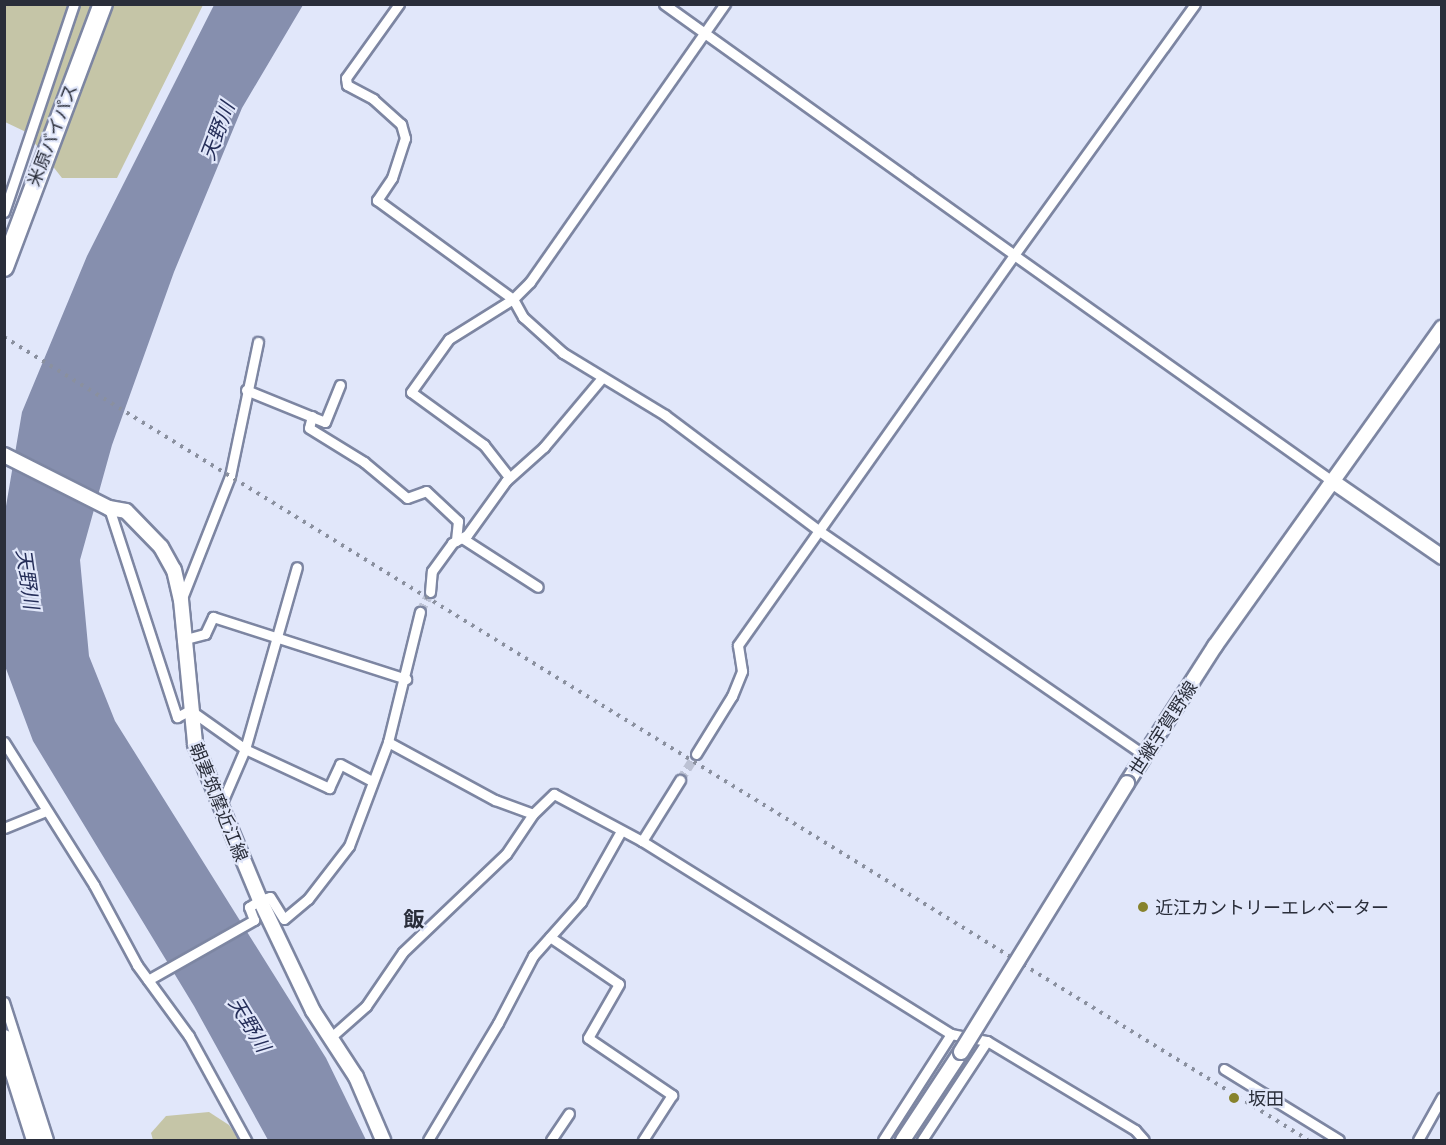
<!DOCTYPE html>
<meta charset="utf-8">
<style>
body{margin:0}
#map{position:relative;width:1446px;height:1145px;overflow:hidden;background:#e1e7fa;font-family:"Golos Text","Noto Sans JP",sans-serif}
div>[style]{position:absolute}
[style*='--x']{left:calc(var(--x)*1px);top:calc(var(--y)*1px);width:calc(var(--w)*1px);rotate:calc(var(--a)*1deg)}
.green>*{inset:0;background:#c5c5a7}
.water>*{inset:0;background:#868fae}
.street-tunnel>*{height:9px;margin-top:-4.5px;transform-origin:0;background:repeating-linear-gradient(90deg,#bcc2d4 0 9px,transparent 0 13.5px)}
.roads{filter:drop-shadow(2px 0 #7d86a2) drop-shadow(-2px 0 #7d86a2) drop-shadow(0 2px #7d86a2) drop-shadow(0 -2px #7d86a2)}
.street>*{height:9px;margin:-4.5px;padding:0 4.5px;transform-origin:4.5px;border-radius:4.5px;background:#fff}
.secondary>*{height:14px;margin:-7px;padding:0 7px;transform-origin:7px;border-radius:7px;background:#fff}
.highway>*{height:18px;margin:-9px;padding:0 9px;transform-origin:9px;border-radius:9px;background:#fff}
.rail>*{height:4px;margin-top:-2px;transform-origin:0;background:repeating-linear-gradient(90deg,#8a909f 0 3px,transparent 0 9px)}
.bridges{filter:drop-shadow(2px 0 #7d86a2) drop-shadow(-2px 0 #7d86a2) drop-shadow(0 2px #7d86a2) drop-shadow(0 -2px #7d86a2)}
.secondary-bridge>*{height:14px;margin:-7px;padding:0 7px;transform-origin:7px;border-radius:7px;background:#fff}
.dots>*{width:16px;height:16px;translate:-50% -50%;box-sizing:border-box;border:3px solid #e1e7fa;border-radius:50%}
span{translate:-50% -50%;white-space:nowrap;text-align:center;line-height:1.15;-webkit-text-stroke:4.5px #e1e7fa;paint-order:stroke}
.street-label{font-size:18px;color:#2a2e3a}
.poi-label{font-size:18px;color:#2a2e3a}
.left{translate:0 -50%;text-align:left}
.water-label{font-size:20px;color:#252e59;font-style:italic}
.quarter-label{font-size:21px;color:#2a2e3a;font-weight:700}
.frame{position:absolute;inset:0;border:6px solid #2a2e3a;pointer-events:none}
</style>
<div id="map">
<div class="green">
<i style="clip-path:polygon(5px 5px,203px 5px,117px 178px,62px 178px,26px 132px,5px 122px)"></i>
<i style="clip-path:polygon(209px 1112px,229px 1125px,239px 1140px,153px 1140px,151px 1133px,166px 1116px)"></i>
</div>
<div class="water">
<i style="clip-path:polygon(214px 5px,303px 5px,242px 108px,174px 272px,112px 445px,80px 560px,89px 656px,115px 721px,326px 1058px,366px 1140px,268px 1140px,194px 1006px,33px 741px,5px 666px,5px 512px,22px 412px,87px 256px)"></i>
</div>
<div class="street-tunnel">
<i style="--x:420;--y:612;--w:22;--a:-63"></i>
<i style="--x:680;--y:780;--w:31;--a:-58"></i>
</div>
<div class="roads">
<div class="street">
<i style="--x:399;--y:4;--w:91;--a:125.6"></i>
<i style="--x:346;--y:78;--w:7;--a:82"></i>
<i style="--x:347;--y:85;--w:30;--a:28"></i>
<i style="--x:373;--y:99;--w:38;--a:42"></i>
<i style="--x:401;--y:124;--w:15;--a:74"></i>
<i style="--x:405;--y:138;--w:42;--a:108"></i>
<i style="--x:392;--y:178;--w:27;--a:124"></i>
<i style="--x:377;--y:200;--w:168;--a:36.1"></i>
<i style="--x:513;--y:299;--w:21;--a:61"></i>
<i style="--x:523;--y:317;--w:54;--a:42"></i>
<i style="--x:563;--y:353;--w:119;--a:31.3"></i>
<i style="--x:665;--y:415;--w:191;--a:36.9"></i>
<i style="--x:818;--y:530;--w:397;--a:34.6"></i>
<i style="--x:664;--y:4;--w:431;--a:35.6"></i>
<i style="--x:1014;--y:255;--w:309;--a:-54.2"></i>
<i style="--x:4;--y:212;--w:219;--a:-71.4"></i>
<i style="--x:246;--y:390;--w:85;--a:22.1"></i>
<i style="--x:325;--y:422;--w:40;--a:-68"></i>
<i style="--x:312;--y:416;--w:12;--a:104"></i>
<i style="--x:309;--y:428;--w:65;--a:31.7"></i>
<i style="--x:364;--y:462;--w:56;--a:39.9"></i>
<i style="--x:407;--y:498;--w:20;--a:-20"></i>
<i style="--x:426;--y:491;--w:44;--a:43.2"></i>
<i style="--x:458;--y:521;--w:20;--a:96"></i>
<i style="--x:509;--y:477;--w:41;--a:-128"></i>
<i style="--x:484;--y:445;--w:90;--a:-144"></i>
<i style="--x:411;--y:392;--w:65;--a:-54.4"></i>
<i style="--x:449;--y:339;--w:75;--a:-32"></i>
<i style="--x:513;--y:299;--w:24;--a:-45"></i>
<i style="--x:530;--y:282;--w:340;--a:-55"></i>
<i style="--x:109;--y:508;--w:220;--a:72"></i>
<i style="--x:177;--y:717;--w:15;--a:-28"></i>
<i style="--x:190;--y:710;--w:67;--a:35.3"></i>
<i style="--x:245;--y:749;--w:93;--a:24.9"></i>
<i style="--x:329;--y:788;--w:26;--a:-65"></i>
<i style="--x:340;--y:764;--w:34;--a:28"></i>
<i style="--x:462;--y:538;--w:90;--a:32.8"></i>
<i style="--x:430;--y:592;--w:21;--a:-85"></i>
<i style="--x:432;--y:571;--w:34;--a:-54"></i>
<i style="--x:452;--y:543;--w:17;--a:-28"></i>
<i style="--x:467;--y:535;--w:67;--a:-54.2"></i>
<i style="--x:506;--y:481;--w:51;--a:-41.8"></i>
<i style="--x:544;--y:447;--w:90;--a:-50"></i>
<i style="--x:182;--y:598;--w:131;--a:-68.5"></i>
<i style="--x:230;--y:476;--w:137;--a:-78.2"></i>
<i style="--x:182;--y:640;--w:24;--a:-15"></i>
<i style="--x:205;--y:634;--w:19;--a:-65"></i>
<i style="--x:213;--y:617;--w:203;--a:17.8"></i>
<i style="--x:4;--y:742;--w:169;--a:57.8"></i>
<i style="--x:94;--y:885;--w:91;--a:61.7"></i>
<i style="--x:137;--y:965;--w:88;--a:53.8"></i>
<i style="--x:189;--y:1036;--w:119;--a:61.3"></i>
<i style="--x:388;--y:742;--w:134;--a:-76.2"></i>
<i style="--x:696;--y:754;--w:68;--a:-58.2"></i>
<i style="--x:732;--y:696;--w:27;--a:-68"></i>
<i style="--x:742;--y:671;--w:26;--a:-99"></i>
<i style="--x:738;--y:645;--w:478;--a:-54.7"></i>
<i style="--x:1014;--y:255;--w:390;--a:35.4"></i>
<i style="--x:220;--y:807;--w:63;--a:-66.7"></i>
<i style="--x:245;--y:749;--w:189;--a:-74.1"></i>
<i style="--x:4;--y:828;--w:45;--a:-22"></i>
<i style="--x:642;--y:841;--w:72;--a:-58.1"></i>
<i style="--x:550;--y:937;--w:83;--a:34.3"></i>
<i style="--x:619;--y:984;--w:62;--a:119.9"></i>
<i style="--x:588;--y:1038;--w:102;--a:34.2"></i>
<i style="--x:672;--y:1095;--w:54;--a:122.8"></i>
<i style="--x:148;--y:980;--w:122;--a:-29.5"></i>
<i style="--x:254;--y:920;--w:14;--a:-111"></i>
<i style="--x:249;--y:907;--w:13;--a:-32"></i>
<i style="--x:260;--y:900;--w:10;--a:-17"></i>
<i style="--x:270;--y:897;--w:26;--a:58"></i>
<i style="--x:284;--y:919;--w:31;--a:-40"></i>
<i style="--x:308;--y:899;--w:67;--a:-52.3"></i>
<i style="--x:349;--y:846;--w:111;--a:-69.4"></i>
<i style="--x:388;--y:742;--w:122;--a:28.5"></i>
<i style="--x:495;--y:800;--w:40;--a:20.2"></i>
<i style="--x:533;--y:814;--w:29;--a:-44"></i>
<i style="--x:554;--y:794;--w:100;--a:28.1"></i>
<i style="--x:642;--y:841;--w:364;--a:32"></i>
<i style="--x:951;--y:1034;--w:37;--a:11"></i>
<i style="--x:987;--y:1041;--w:173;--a:31"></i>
<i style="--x:1135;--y:1130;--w:13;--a:48"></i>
<i style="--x:4;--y:1002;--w:145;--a:72.3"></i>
<i style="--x:330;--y:1038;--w:48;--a:-41.6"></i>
<i style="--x:366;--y:1006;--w:65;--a:-55.6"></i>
<i style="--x:403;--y:952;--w:142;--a:-43.6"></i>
<i style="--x:506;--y:854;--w:48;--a:-56"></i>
<i style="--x:1224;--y:1069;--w:135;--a:31.7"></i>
<i style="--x:428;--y:1140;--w:136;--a:-59.1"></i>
<i style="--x:498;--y:1023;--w:76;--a:-62.4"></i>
<i style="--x:533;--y:956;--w:72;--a:-48.4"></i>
<i style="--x:581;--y:902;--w:81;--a:-60.6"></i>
<i style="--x:551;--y:1140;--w:32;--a:-56"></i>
<i style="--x:883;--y:1140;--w:126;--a:-57.3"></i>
<i style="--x:922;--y:1140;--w:118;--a:-56.7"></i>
<i style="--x:1418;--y:1140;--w:49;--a:-60.8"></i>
</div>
<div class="secondary">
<i style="--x:4;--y:455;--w:118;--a:26.8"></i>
<i style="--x:109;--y:508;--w:17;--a:10"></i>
<i style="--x:126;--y:511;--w:50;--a:45.8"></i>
<i style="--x:161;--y:547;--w:26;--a:61"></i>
<i style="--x:174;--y:570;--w:31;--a:77"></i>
<i style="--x:181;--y:600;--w:145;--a:84.4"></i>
<i style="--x:195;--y:744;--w:169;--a:67.4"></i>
<i style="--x:260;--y:900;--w:123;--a:64.5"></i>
<i style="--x:313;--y:1011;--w:79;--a:56.9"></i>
<i style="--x:356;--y:1077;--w:69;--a:66.8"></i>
<i style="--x:1332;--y:481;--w:134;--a:34.6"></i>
<i style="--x:1127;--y:783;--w:163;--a:-57.3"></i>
<i style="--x:1215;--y:646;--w:391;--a:-54.5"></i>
<i style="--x:903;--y:1140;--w:105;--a:-56.6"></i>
</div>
<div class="highway">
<i style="--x:4;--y:267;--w:281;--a:-69.4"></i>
<i style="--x:4;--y:1039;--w:106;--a:72.4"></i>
</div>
</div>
<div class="rail">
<i style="--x:4;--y:337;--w:1531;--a:31.62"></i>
</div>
<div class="bridges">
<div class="secondary-bridge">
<i style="--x:961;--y:1052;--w:316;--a:-58.3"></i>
</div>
</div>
<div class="dots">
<i style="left:1143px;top:907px;background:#87832c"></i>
<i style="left:1234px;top:1098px;background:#87832c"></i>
</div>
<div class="street-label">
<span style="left:52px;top:135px;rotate:-69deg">米原バイパス</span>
<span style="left:1163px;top:728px;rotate:-57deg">世継宇賀野線</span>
<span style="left:219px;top:802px;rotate:68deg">朝妻筑摩近江線</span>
</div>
<div class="poi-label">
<span class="left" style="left:1155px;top:907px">近江カントリーエレベーター</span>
<span class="left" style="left:1248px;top:1098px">坂田</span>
</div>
<div class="water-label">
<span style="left:217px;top:131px;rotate:-69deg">天野川</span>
<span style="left:28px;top:579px;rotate:82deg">天野川</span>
<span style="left:250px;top:1024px;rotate:59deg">天野川</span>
</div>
<div class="quarter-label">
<span style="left:414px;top:919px">飯</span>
</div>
<div class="frame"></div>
</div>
